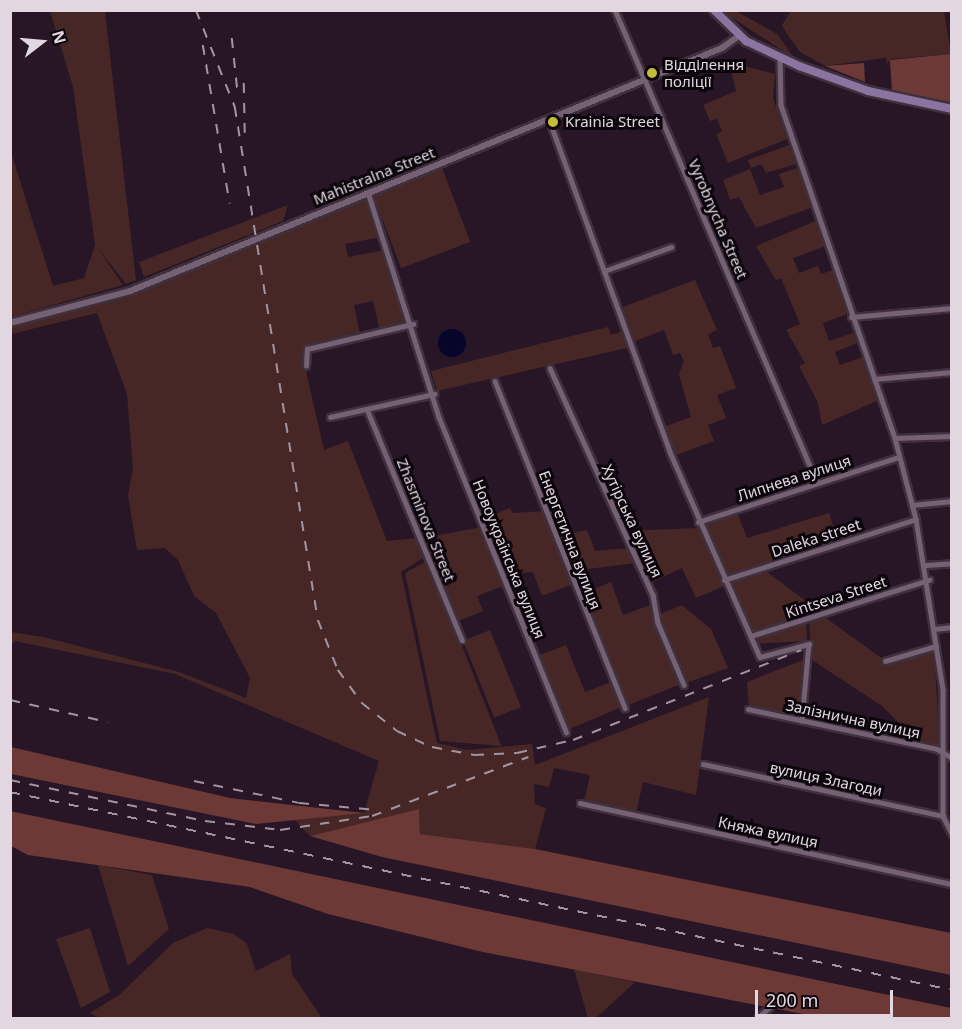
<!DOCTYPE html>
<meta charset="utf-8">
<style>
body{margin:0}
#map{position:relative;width:962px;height:1029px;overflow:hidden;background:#281626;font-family:"Noto Sans",sans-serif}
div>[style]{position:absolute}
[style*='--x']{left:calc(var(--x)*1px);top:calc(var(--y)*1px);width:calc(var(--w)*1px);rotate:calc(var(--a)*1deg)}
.green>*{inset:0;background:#472725;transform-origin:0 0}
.forest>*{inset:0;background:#6d3936}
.water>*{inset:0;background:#07052a}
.round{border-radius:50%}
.roads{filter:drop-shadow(2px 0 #3e313d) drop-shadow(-2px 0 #3e313d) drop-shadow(0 2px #3e313d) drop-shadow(0 -2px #3e313d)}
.minor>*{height:4.5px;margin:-2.25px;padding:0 2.25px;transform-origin:2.25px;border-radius:2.25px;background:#766073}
.tertiary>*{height:6px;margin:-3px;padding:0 3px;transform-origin:3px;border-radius:3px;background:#766073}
.primary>*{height:8px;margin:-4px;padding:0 4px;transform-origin:4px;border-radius:4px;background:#8c74a0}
.rail>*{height:1.5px;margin-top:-0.75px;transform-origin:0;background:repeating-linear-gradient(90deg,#a294a1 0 10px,transparent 0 20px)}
.dots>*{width:16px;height:16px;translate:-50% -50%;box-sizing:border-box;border:3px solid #0c050b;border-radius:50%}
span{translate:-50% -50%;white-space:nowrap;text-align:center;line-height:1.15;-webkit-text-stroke:6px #0c050b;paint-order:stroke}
.poi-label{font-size:15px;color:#e2d6e1}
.left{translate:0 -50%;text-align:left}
.street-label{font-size:15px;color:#e2d6e1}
.frame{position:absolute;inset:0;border:12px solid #e2d6e1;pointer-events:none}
.north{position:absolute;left:12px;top:12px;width:60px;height:60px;-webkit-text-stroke:4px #0c050b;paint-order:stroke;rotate:74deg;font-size:16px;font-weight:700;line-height:24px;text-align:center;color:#e2d6e1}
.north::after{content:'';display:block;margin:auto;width:21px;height:27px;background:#e2d6e1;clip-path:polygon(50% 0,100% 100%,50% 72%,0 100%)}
.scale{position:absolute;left:755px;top:990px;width:138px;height:27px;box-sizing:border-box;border:3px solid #e2d6e1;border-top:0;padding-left:8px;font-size:18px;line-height:21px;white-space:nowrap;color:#e2d6e1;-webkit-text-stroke:4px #0c050b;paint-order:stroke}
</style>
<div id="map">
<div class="green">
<i style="clip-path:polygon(50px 11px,112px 11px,105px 12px,136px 280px,126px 284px,97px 247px,123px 285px,11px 317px,11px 152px,53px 286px,84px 278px,95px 245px,73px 87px)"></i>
<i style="clip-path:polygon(722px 11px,736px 11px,777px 34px,794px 58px)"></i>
<i style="clip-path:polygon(791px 11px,944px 11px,951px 54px,891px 59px,887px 64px,886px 58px,825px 66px,800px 52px,787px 34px,782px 25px)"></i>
<i style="clip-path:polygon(729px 62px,775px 74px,773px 98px,787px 139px,728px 163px,716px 134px,722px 131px,717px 119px,710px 121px,703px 105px,736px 91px)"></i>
<i style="clip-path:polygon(789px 145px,796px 164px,766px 173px,762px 164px,751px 168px,748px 160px)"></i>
<i style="left:442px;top:168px;width:79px;height:74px;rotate:69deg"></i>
<i style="clip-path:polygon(797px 168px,813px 207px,756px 228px,739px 197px,730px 200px,723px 180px,750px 169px,760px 195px,784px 187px,779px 174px)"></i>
<i style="clip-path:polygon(367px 198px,380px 237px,345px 244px,348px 257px,385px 250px,410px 323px,380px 331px,373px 301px,354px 305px,360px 335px,306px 348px,302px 354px,324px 450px,348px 441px,387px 541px,419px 538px,426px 556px,401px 572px,437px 743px,468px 750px,532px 744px,535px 765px,709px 697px,696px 795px,643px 782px,636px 813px,584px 802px,590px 775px,554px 768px,549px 787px,534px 784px,535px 804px,546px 808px,535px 849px,420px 834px,419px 809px,310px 836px,292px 817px,364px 813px,379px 761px,175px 674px,15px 641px,11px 646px,11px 632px,43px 637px,179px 672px,246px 698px,250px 678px,216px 613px,194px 596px,178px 560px,165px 548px,137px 550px,128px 495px,133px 468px,127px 394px,97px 313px,11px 334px,11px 326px,129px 297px)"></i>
<i style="clip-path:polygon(288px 205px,283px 221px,144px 277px,139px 262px)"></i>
<i style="clip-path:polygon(818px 220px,826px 246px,793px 258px,799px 273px,818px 266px,821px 274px,833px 270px,847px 314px,823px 323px,829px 341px,853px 333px,857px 343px,835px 352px,840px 365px,863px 357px,879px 400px,822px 425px,818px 403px,799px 366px,805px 363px,786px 330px,800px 324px,781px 278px,776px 280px,756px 246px)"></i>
<i style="clip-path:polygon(695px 280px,717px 330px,708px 334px,713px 348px,720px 346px,736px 388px,717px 395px,726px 418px,708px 425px,714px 441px,674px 456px,663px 427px,691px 417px,679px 374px,684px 361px,680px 353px,673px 355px,664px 330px,635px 341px,623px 307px)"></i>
<i style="clip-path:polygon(608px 327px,611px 335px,625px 330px,631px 347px,437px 391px,431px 371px)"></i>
<i style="clip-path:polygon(510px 508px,513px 513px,544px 511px,573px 584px,542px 596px,533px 572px,506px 574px,482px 519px)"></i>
<i style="clip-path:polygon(737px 512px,747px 538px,829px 513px,838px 541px,724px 576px,701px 524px)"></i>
<i style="clip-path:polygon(482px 527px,506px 585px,477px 596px,483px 611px,456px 622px,423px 538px)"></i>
<i style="clip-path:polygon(698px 528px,724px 586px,696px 598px,682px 568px,650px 583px,626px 531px)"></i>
<i style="clip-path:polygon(587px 530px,595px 551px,629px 548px,636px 563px,572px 571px,559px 536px)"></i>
<i style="clip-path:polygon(428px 560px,498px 737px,501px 746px,440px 741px,405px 573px)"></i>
<i style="clip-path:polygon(764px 570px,821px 612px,752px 634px,727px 582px)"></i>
<i style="clip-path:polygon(611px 582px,623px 615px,653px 604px,681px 684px,626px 706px,581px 594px)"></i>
<i style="clip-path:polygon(682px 605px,711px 629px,728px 668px,686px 683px,658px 615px)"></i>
<i style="clip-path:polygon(823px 616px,887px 662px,934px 649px,940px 749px,903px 740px,904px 728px,882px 706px,812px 660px,809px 621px)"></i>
<i style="left:806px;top:622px;width:19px;height:54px;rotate:87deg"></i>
<i style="left:490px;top:630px;width:83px;height:29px;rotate:68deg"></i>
<i style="clip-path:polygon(566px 645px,585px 692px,611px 682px,622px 707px,567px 730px,537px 656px)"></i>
<i style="clip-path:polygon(808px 658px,800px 718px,749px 707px,747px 682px)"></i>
<i style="clip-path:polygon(98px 865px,152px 875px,169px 929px,128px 966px)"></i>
<i style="clip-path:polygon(90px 928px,110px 992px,81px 1008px,56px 939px)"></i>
<i style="clip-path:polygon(207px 928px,234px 934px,247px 944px,256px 971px,290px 954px,292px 974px,322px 1018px,100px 1018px,90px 1013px,119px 995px,173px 943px)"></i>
<i style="clip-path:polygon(574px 969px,635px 982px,596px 1018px,588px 1018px)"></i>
</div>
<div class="forest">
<i style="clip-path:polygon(951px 54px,951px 102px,892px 92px,890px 60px)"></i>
<i style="clip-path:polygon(864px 63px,865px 82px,825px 66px)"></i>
<i style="clip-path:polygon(11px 747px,230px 798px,364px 813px,256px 824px,11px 774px)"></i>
<i style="clip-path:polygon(419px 809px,420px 834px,535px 849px,951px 933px,951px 975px,382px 857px,310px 836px)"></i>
<i style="clip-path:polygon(10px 811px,951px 1008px,951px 1018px,824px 1018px,483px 952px,328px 914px,250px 887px,28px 855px,11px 846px)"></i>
</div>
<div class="water">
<i class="round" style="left:438px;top:329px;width:28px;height:28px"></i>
</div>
<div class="roads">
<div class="minor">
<i style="--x:615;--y:10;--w:513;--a:66.83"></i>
<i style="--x:780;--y:57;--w:48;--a:88.8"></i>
<i style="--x:781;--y:105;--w:352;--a:71.1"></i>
<i style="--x:895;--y:438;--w:84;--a:75.5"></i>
<i style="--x:916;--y:519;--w:173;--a:81"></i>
<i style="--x:943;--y:690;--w:126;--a:90"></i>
<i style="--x:943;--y:816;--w:20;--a:63"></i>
<i style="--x:549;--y:119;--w:354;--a:70"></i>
<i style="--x:670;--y:452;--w:224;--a:66.3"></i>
<i style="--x:760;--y:657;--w:51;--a:-14.9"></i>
<i style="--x:809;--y:644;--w:77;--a:95.2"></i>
<i style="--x:368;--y:192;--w:236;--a:72.5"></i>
<i style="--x:439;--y:417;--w:340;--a:68"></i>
<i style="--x:607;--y:270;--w:68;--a:-19.8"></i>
<i style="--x:851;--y:317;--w:101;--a:-5.1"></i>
<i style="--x:306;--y:366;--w:17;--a:-87"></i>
<i style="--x:307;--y:349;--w:109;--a:-13.3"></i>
<i style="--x:550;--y:368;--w:249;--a:65.6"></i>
<i style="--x:653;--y:595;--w:28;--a:80"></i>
<i style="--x:658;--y:623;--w:67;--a:67.2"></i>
<i style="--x:874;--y:379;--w:78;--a:-5.1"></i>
<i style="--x:495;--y:381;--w:352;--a:68.3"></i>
<i style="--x:367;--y:409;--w:250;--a:67.6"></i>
<i style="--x:330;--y:417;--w:107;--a:-12.5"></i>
<i style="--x:895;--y:438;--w:57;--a:-2"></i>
<i style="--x:912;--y:505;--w:40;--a:-5.7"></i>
<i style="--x:698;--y:522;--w:211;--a:-17.9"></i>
<i style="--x:926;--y:565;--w:26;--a:-4"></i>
<i style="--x:724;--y:580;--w:201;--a:-17.6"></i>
<i style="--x:934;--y:629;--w:18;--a:-6"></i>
<i style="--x:751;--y:636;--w:187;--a:-17.5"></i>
<i style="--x:885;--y:661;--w:53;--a:-16.4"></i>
<i style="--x:748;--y:709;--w:193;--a:11.9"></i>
<i style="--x:937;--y:749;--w:17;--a:31"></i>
<i style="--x:703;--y:764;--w:246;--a:12.2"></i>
<i style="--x:580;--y:803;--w:381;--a:12.3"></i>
<i style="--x:757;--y:1018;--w:16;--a:-40"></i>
</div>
<div class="tertiary">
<i style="--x:10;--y:323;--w:124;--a:-14.9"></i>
<i style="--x:130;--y:291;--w:640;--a:-22.32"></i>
<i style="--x:722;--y:48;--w:22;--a:-36"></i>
</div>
<div class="primary">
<i style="--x:714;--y:10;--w:45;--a:44.1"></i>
<i style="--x:746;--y:41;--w:59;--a:25.3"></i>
<i style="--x:799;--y:66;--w:73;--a:19.9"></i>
<i style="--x:868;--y:91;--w:86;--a:12.1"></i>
</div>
</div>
<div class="rail">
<i style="--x:196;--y:10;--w:105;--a:68.1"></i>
<i style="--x:235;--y:107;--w:520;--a:80.81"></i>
<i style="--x:318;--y:620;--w:54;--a:68.2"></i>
<i style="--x:338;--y:670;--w:41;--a:54"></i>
<i style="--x:362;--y:703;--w:45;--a:38.7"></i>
<i style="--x:397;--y:731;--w:38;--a:25"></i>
<i style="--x:432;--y:747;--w:43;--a:10.8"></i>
<i style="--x:474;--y:755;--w:43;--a:-2.7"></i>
<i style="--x:517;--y:753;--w:57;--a:-13.1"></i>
<i style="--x:573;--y:740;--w:245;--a:-21.5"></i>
<i style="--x:232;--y:38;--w:57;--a:84"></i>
<i style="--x:203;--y:45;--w:161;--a:80.4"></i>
<i style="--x:244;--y:83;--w:50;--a:88.9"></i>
<i style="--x:10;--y:700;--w:100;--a:12.7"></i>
<i style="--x:10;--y:780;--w:199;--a:11.9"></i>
<i style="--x:205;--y:821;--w:76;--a:6.8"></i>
<i style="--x:280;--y:830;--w:93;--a:-8.7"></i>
<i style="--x:372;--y:816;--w:167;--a:-20.7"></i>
<i style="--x:194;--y:781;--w:107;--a:11.8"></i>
<i style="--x:299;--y:803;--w:78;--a:5.1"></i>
<i style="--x:10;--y:792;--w:963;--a:11.87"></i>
</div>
<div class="dots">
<i style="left:652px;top:73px;background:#c6bc3c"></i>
<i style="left:553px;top:122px;background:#c6bc3c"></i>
</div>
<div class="poi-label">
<span class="left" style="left:664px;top:73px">Відділення<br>поліції</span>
<span class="left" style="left:565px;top:122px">Krainia Street</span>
</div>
<div class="street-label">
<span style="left:374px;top:176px;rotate:-22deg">Mahistralna Street</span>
<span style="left:718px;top:219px;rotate:67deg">Vyrobnycha Street</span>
<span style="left:794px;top:478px;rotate:-18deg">Липнева вулиця</span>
<span style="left:426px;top:520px;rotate:68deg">Zhasminova Street</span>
<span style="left:632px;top:521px;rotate:65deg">Хутірська вулиця</span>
<span style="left:816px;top:538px;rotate:-18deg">Daleka street</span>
<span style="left:570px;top:540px;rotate:69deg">Енергетична вулиця</span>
<span style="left:509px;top:559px;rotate:68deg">Новоукраїнська вулиця</span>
<span style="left:836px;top:597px;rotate:-18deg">Kintseva Street</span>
<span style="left:853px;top:719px;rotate:12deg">Залізнична вулиця</span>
<span style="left:826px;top:779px;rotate:12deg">вулиця Злагоди</span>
<span style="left:768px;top:832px;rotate:12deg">Княжа вулиця</span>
</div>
<div class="frame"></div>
<div class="north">N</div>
<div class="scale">200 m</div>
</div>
